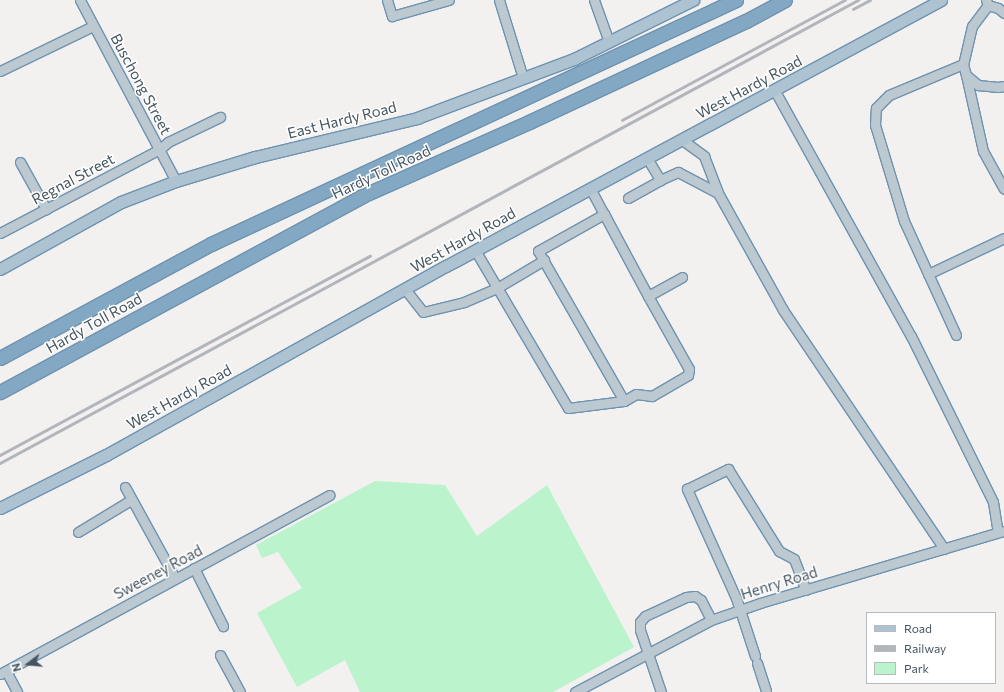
<!DOCTYPE html>
<style>
body{margin:0}
#map{position:relative;width:1004px;height:692px;overflow:hidden;background:#f3f0f0;font-family:Commissioner,sans-serif}
div>[style]{position:absolute}
[style*='--x']{left:calc(var(--x)*1px);top:calc(var(--y)*1px);width:calc(var(--w)*1px);rotate:calc(var(--a)*1deg)}
.green>*{inset:0;background:#bbf4cc}
.roads{filter:drop-shadow(1px 0 #6e93b0) drop-shadow(-1px 0 #6e93b0) drop-shadow(0 1px #6e93b0) drop-shadow(0 -1px #6e93b0)}
.minor>*{height:9px;margin:-4.5px;padding:0 4.5px;transform-origin:4.5px;border-radius:4.5px;background:#bcc9d1}
.major>*{height:11px;margin:-5.5px;padding:0 5.5px;transform-origin:5.5px;border-radius:5.5px;background:#adc3d2}
.highway>*{height:13px;margin:-6.5px;padding:0 6.5px;transform-origin:6.5px;border-radius:6.5px;background:#83a8c4}
.rail>*{height:2.5px;margin:-1.25px;padding:0 1.25px;transform-origin:1.25px;border-radius:1.25px;background:#b2b6bb}
span{translate:-50% -50%;white-space:nowrap;text-align:center;line-height:1.15;-webkit-text-stroke:3px #fff;paint-order:stroke}
.street-label{font-size:15px;color:#465660}
.legend{position:absolute;left:866px;top:612px;width:130px;height:72px;box-sizing:border-box;background:#fff;border:1px solid #b5bbbf;margin:0;padding:5px 7px;list-style:none;font-size:12px;color:#465660}
.legend li{display:flex;align-items:center;gap:8px;height:20px}
.legend b{width:20px;border:1px solid #b5bbbf}
.north{position:absolute;left:8px;top:644px;width:40px;height:40px;-webkit-text-stroke:3px #fff;paint-order:stroke;rotate:254deg;font-size:11px;font-weight:700;line-height:16px;text-align:center;color:#465660}
.north::after{content:'';display:block;margin:auto;width:14px;height:18px;background:#465660;clip-path:polygon(50% 0,100% 100%,50% 72%,0 100%)}
</style>
<div id="map">
<div class="green">
<i style="clip-path:polygon(375px 481px,445px 485px,477px 536px,547px 485px,634px 647px,553px 692px,360px 692px,345px 660px,297px 687px,257px 613px,302px 588px,278px 552px,262px 558px,256px 545px)"></i>
</div>
<div class="roads">
<div class="minor">
<i style="--x:80;--y:0;--w:205;--a:62.1"></i>
<i style="--x:387;--y:0;--w:17;--a:73"></i>
<i style="--x:392;--y:16;--w:59;--a:-15.7"></i>
<i style="--x:499;--y:0;--w:82;--a:72.9"></i>
<i style="--x:594;--y:0;--w:45;--a:70.3"></i>
<i style="--x:986;--y:0;--w:5;--a:68"></i>
<i style="--x:988;--y:5;--w:10;--a:17"></i>
<i style="--x:998;--y:8;--w:8;--a:40"></i>
<i style="--x:988;--y:5;--w:26;--a:127"></i>
<i style="--x:972;--y:26;--w:39;--a:103"></i>
<i style="--x:963;--y:64;--w:11;--a:75"></i>
<i style="--x:966;--y:75;--w:16;--a:40"></i>
<i style="--x:978;--y:85;--w:20;--a:6"></i>
<i style="--x:998;--y:87;--w:6;--a:-9"></i>
<i style="--x:0;--y:71;--w:103;--a:-25.8"></i>
<i style="--x:966;--y:75;--w:78;--a:77.4"></i>
<i style="--x:983;--y:151;--w:43;--a:61.1"></i>
<i style="--x:775;--y:91;--w:280;--a:61"></i>
<i style="--x:911;--y:336;--w:185;--a:63.7"></i>
<i style="--x:993;--y:502;--w:30;--a:81"></i>
<i style="--x:681;--y:139;--w:29;--a:36"></i>
<i style="--x:704;--y:156;--w:40;--a:69"></i>
<i style="--x:718;--y:193;--w:134;--a:60.9"></i>
<i style="--x:783;--y:310;--w:288;--a:56"></i>
<i style="--x:647;--y:158;--w:26;--a:59"></i>
<i style="--x:660;--y:180;--w:20;--a:-24"></i>
<i style="--x:678;--y:172;--w:45;--a:27.7"></i>
<i style="--x:20;--y:162;--w:54;--a:61"></i>
<i style="--x:590;--y:188;--w:30;--a:62"></i>
<i style="--x:604;--y:214;--w:93;--a:61.8"></i>
<i style="--x:648;--y:296;--w:84;--a:60.7"></i>
<i style="--x:689;--y:369;--w:6;--a:99"></i>
<i style="--x:688;--y:375;--w:42;--a:149.7"></i>
<i style="--x:652;--y:396;--w:16;--a:-173"></i>
<i style="--x:636;--y:394;--w:14;--a:150"></i>
<i style="--x:624;--y:401;--w:173;--a:-119.8"></i>
<i style="--x:538;--y:251;--w:76;--a:-29.3"></i>
<i style="--x:628;--y:198;--w:37;--a:-29"></i>
<i style="--x:0;--y:233;--w:181;--a:-27.7"></i>
<i style="--x:160;--y:149;--w:11;--a:-41"></i>
<i style="--x:168;--y:142;--w:58;--a:-25.7"></i>
<i style="--x:475;--y:250;--w:183;--a:59.5"></i>
<i style="--x:568;--y:408;--w:56;--a:-7.1"></i>
<i style="--x:928;--y:274;--w:84;--a:-25.3"></i>
<i style="--x:405;--y:289;--w:29;--a:52"></i>
<i style="--x:423;--y:312;--w:42;--a:-13.7"></i>
<i style="--x:464;--y:302;--w:36;--a:-23"></i>
<i style="--x:497;--y:288;--w:55;--a:-30.8"></i>
<i style="--x:648;--y:296;--w:39;--a:-29"></i>
<i style="--x:956;--y:335;--w:125;--a:-114.5"></i>
<i style="--x:904;--y:221;--w:100;--a:-106.8"></i>
<i style="--x:875;--y:125;--w:17;--a:-87"></i>
<i style="--x:876;--y:108;--w:18;--a:-45"></i>
<i style="--x:889;--y:95;--w:80;--a:-22.7"></i>
<i style="--x:125;--y:487;--w:104;--a:61.2"></i>
<i style="--x:78;--y:532;--w:62;--a:-31.1"></i>
<i style="--x:194;--y:568;--w:65;--a:63.4"></i>
<i style="--x:220;--y:655;--w:42;--a:61.6"></i>
<i style="--x:755;--y:656;--w:61;--a:-108.1"></i>
<i style="--x:736;--y:598;--w:120;--a:-114.2"></i>
<i style="--x:687;--y:489;--w:46;--a:-26"></i>
<i style="--x:728;--y:469;--w:97;--a:58.1"></i>
<i style="--x:779;--y:551;--w:17;--a:28"></i>
<i style="--x:794;--y:559;--w:33;--a:69"></i>
<i style="--x:757;--y:663;--w:29;--a:72"></i>
<i style="--x:6;--y:671;--w:24;--a:62"></i>
<i style="--x:0;--y:674;--w:375;--a:-28.5"></i>
<i style="--x:575;--y:692;--w:154;--a:-27.9"></i>
<i style="--x:711;--y:620;--w:52;--a:-19.1"></i>
<i style="--x:760;--y:603;--w:253;--a:-16.5"></i>
<i style="--x:661;--y:692;--w:65;--a:-108.7"></i>
<i style="--x:640;--y:630;--w:8;--a:-90"></i>
<i style="--x:640;--y:622;--w:8;--a:-50"></i>
<i style="--x:645;--y:616;--w:45;--a:-24.9"></i>
<i style="--x:686;--y:597;--w:9;--a:-6"></i>
<i style="--x:695;--y:596;--w:7;--a:34"></i>
<i style="--x:701;--y:600;--w:22;--a:63"></i>
</div>
<div class="major">
<i style="--x:0;--y:269;--w:138;--a:-29"></i>
<i style="--x:121;--y:202;--w:59;--a:-20.9"></i>
<i style="--x:176;--y:181;--w:83;--a:-16.9"></i>
<i style="--x:255;--y:157;--w:167;--a:-13.5"></i>
<i style="--x:417;--y:118;--w:168;--a:-20.6"></i>
<i style="--x:574;--y:59;--w:133;--a:-26.4"></i>
<i style="--x:0;--y:508;--w:119;--a:-26.6"></i>
<i style="--x:106;--y:455;--w:389;--a:-29.1"></i>
<i style="--x:446;--y:266;--w:562;--a:-28.25"></i>
</div>
<div class="highway">
<i style="--x:0;--y:358;--w:240;--a:-28.4"></i>
<i style="--x:211;--y:244;--w:579;--a:-24.93"></i>
<i style="--x:0;--y:392;--w:412;--a:-28.4"></i>
<i style="--x:362;--y:196;--w:183;--a:-23.9"></i>
<i style="--x:529;--y:122;--w:239;--a:-25"></i>
<i style="--x:746;--y:21;--w:44;--a:-28.3"></i>
</div>
</div>
<div class="rail">
<i style="--x:853;--y:9;--w:19;--a:-28"></i>
<i style="--x:622;--y:120;--w:253;--a:-28.3"></i>
<i style="--x:0;--y:455;--w:420;--a:-28.3"></i>
<i style="--x:0;--y:463;--w:975;--a:-28.35"></i>
</div>
<div class="street-label">
<span style="left:141px;top:84px;rotate:62deg">Buschong Street</span>
<span style="left:749px;top:87px;rotate:-28deg">West Hardy Road</span>
<span style="left:342px;top:120px;rotate:-14deg">East Hardy Road</span>
<span style="left:381px;top:172px;rotate:-25deg">Hardy Toll Road</span>
<span style="left:73px;top:179px;rotate:-28deg">Regnal Street</span>
<span style="left:463px;top:240px;rotate:-29deg">West Hardy Road</span>
<span style="left:94px;top:323px;rotate:-29deg">Hardy Toll Road</span>
<span style="left:179px;top:397px;rotate:-29deg">West Hardy Road</span>
<span style="left:158px;top:572px;rotate:-28deg">Sweeney Road</span>
<span style="left:779px;top:583px;rotate:-17deg">Henry Road</span>
</div>
<ul class="legend">
<li><b style="height:5px;background:#adc3d2"></b>Road</li>
<li><b style="height:5px;background:#b2b6bb"></b>Railway</li>
<li><b style="height:11px;background:#bbf4cc"></b>Park</li>
</ul>
<div class="north">N</div>
</div>
